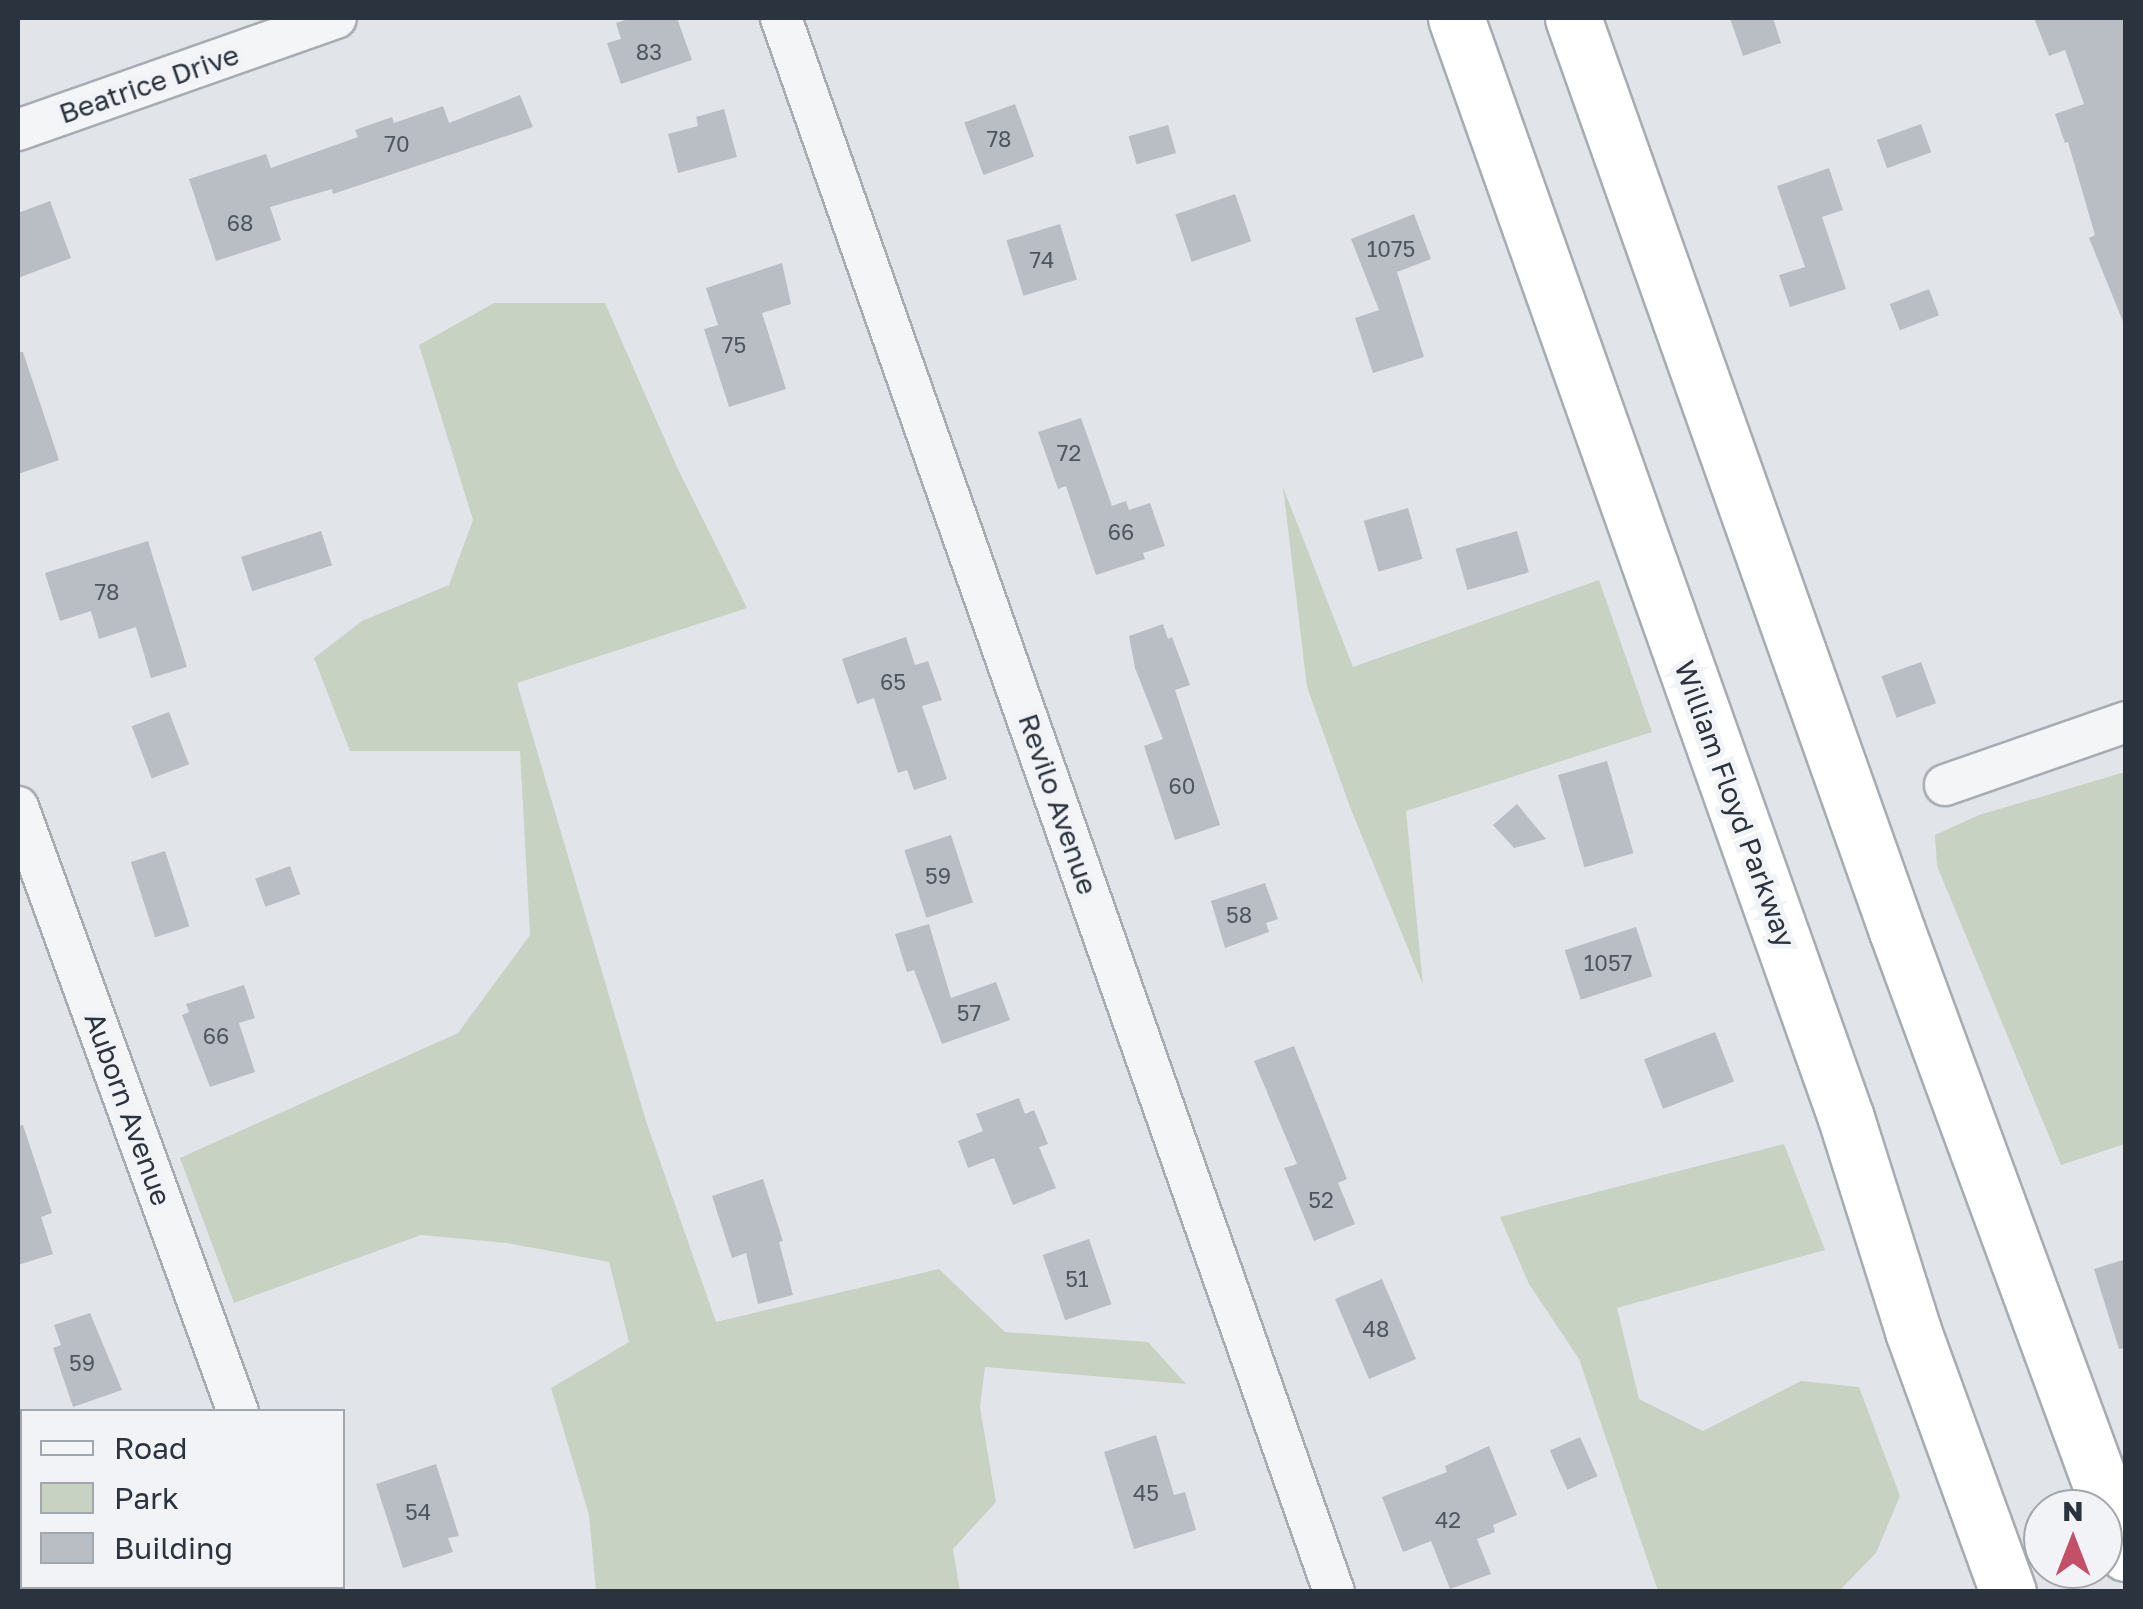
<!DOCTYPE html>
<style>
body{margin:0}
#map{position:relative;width:2143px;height:1609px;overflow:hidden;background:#e1e5e9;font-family:"Golos Text",sans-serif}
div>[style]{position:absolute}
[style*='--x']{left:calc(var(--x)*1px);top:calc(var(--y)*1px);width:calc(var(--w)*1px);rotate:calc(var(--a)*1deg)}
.green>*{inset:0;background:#c8d2c3}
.building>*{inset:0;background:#b9bec5;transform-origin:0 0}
.roads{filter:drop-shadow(2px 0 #a7acb3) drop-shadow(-2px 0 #a7acb3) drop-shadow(0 2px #a7acb3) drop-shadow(0 -2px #a7acb3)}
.minor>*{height:40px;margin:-20px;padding:0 20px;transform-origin:20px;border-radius:20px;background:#f4f5f7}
.trunk>*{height:55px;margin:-27.5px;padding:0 27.5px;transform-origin:27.5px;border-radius:27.5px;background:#fff}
span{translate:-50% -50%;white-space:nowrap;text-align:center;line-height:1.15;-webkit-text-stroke:10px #f1f3f6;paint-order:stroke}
.number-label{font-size:22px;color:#4e5660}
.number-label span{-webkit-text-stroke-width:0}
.street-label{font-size:28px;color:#2b333f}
.frame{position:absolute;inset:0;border:20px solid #2b333f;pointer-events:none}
.legend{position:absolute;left:20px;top:1409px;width:325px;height:180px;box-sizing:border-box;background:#f1f3f6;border:2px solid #a2a6ad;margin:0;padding:12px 18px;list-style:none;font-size:30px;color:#2b333f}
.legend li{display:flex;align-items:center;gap:20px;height:50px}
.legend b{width:50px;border:2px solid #a2a6ad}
.north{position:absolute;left:2023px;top:1489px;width:100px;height:100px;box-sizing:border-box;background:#f1f3f6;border:2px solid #a2a6ad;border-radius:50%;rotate:0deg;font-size:28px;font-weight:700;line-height:40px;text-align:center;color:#2b333f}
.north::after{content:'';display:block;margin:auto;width:35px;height:45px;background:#c45067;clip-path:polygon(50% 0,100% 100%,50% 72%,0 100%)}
</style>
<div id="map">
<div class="green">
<i style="clip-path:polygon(494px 303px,605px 303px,676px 465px,747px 608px,517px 683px,646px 1121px,716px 1322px,939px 1269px,1005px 1332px,1148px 1342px,1186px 1384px,985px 1367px,980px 1407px,996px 1502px,953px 1549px,960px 1591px,596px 1591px,589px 1515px,551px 1388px,629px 1342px,609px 1262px,507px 1243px,421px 1235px,234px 1303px,180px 1158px,458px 1033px,530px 935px,520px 751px,350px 751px,314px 658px,362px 621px,449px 585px,473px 520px,419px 345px)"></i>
<i style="clip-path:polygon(1283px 487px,1353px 667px,1599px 580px,1652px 732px,1406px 811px,1423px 985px,1350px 807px,1307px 687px)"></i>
<i style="clip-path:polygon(2125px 772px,2125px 1144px,2061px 1165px,1937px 866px,1935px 835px,1979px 815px)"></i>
<i style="clip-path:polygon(1784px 1144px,1825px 1250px,1617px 1308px,1639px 1399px,1703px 1431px,1801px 1381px,1859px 1387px,1900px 1496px,1876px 1553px,1839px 1591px,1658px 1591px,1579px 1359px,1529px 1284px,1500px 1217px)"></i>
</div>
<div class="building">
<i style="clip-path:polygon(632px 18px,677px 18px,692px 60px,621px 84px,607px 43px,621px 39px,616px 23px)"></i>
<i style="clip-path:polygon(1730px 18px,1773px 18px,1781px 43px,1743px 56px)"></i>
<i style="clip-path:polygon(2034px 18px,2126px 18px,2126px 329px,2089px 238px,2095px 235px,2068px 142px,2065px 143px,2055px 114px,2084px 104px,2065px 50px,2049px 56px)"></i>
<i style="clip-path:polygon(520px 95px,533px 127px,333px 194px,332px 189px,270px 207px,281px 240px,216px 261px,189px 179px,266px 154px,271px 168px,358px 137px,355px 130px,392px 117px,394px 123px,443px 106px,449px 123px)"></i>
<i style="left:1015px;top:104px;width:56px;height:54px;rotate:70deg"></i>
<i style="clip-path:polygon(724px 109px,737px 157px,678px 173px,668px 134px,698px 126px,696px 117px)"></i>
<i style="left:1921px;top:124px;width:30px;height:47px;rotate:70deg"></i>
<i style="left:1168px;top:125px;width:29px;height:41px;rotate:74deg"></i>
<i style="clip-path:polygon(1829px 168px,1843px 210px,1822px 217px,1846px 289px,1790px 307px,1779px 275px,1805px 267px,1777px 186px)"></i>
<i style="left:1235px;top:194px;width:50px;height:63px;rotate:71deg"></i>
<i style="clip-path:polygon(50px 201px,71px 258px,18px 278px,18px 213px)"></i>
<i style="clip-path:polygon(1414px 214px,1431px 259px,1397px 272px,1424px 357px,1373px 373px,1355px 318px,1379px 310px,1351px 239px)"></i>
<i style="left:1060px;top:224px;width:58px;height:56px;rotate:73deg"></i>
<i style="clip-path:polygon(782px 263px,791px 304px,762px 313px,786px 389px,729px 407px,704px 329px,718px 325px,706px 288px)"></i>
<i style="left:1929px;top:289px;width:28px;height:42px;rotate:69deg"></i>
<i style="clip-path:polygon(18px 352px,23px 352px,59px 460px,18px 474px)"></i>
<i style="clip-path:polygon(1081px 418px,1112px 506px,1126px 501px,1129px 510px,1150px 503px,1165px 546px,1143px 553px,1145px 559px,1096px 575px,1066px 486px,1058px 489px,1038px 432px)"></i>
<i style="left:1408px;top:508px;width:53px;height:46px;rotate:74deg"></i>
<i style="left:321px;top:531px;width:36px;height:84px;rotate:72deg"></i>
<i style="left:1517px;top:531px;width:43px;height:64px;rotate:74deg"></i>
<i style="clip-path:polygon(148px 541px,187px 667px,151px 678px,136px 627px,99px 639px,91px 611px,60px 621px,45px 573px)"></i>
<i style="clip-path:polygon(1163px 624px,1168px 639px,1172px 637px,1190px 685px,1175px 690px,1220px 825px,1175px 840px,1144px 746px,1163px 739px,1135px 668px,1129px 636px)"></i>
<i style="clip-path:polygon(906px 637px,915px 665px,928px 661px,942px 700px,922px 706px,947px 779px,914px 790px,907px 770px,898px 773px,874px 698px,857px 704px,842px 659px)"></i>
<i style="left:1921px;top:662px;width:44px;height:42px;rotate:70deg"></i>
<i style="left:169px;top:712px;width:56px;height:40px;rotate:69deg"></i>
<i style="left:1607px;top:761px;width:96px;height:51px;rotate:74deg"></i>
<i style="clip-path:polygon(1517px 804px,1546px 839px,1514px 848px,1493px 825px)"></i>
<i style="left:951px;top:835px;width:71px;height:49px;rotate:72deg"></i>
<i style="left:165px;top:851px;width:79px;height:36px;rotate:72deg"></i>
<i style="left:290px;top:866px;width:30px;height:37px;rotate:70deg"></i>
<i style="clip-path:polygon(1265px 883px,1278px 919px,1266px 923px,1269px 932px,1225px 948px,1211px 901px)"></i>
<i style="clip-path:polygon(929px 924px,951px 998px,996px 982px,1010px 1020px,942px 1044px,914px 970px,907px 972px,895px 934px)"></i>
<i style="left:1636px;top:927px;width:52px;height:75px;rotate:72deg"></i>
<i style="clip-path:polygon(244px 985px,255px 1018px,239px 1023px,255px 1072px,210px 1087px,182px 1015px,189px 1012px,186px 1004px)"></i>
<i style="left:1715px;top:1032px;width:53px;height:76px;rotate:69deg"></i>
<i style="clip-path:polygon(1294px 1046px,1347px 1179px,1338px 1183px,1355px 1224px,1314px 1241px,1284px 1168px,1297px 1164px,1254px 1061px)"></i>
<i style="clip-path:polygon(1019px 1098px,1025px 1114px,1034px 1110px,1048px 1144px,1039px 1147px,1056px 1188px,1013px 1205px,994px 1158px,968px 1168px,958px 1141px,983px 1131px,976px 1114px)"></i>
<i style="clip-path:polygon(23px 1125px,52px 1213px,41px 1217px,53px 1254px,18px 1265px,18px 1126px)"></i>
<i style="clip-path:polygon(763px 1179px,783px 1241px,779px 1242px,793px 1295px,758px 1304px,746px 1253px,732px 1258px,712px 1196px)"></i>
<i style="left:1089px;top:1239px;width:69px;height:49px;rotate:71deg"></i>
<i style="clip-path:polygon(2126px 1259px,2126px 1348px,2119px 1349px,2094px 1269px)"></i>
<i style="left:1382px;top:1279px;width:87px;height:51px;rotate:67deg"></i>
<i style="clip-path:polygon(90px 1313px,122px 1390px,73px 1407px,53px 1348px,61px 1345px,54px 1325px)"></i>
<i style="clip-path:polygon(1156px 1435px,1174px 1495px,1185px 1492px,1196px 1530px,1134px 1549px,1104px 1452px)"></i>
<i style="left:1580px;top:1437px;width:43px;height:33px;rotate:66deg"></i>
<i style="clip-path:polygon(1489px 1446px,1517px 1515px,1493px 1525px,1495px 1532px,1477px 1539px,1491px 1574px,1450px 1589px,1431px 1541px,1403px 1552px,1382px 1497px,1447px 1472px,1445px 1466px)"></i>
<i style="clip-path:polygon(436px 1464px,459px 1536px,448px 1538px,453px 1552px,403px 1568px,376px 1484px)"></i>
</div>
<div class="roads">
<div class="minor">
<i style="--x:781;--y:18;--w:1668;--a:70.64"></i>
<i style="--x:18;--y:130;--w:337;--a:-19.4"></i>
<i style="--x:1945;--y:785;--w:192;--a:-19.2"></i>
<i style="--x:18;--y:807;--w:644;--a:70.02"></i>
<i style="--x:300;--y:1586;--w:6;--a:72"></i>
</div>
<div class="trunk">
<i style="--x:1456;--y:18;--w:1167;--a:70.48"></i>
<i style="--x:1846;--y:1118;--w:223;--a:72.5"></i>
<i style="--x:1913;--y:1331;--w:278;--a:70"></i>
<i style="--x:1573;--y:18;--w:969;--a:70.46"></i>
<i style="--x:1897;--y:931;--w:663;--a:69.79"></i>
</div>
</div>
<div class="number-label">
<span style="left:649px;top:52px">83</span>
<span style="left:999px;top:139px">78</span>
<span style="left:397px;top:144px">70</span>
<span style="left:240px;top:223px">68</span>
<span style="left:1391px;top:249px">1075</span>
<span style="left:1042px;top:260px">74</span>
<span style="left:734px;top:345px">75</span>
<span style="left:1069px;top:453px">72</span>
<span style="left:1121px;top:532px">66</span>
<span style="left:107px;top:592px">78</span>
<span style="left:893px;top:682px">65</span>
<span style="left:1182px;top:786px">60</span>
<span style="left:938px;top:876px">59</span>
<span style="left:1239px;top:915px">58</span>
<span style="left:1608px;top:963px">1057</span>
<span style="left:969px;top:1013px">57</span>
<span style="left:216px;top:1036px">66</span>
<span style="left:1321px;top:1200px">52</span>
<span style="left:1077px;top:1279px">51</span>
<span style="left:1376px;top:1329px">48</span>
<span style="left:82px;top:1363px">59</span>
<span style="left:1146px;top:1493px">45</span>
<span style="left:418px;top:1512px">54</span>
<span style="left:1448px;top:1520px">42</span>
</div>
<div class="street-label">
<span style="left:149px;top:84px;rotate:-19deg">Beatrice Drive</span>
<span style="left:1058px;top:804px;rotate:71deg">Revilo Avenue</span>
<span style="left:1735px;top:804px;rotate:70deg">William Floyd Parkway</span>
<span style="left:128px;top:1109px;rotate:70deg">Auborn Avenue</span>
</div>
<div class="frame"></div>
<ul class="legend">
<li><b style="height:12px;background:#f4f5f7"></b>Road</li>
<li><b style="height:28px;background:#c8d2c3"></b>Park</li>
<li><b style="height:28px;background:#b9bec5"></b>Building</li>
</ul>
<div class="north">N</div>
</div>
